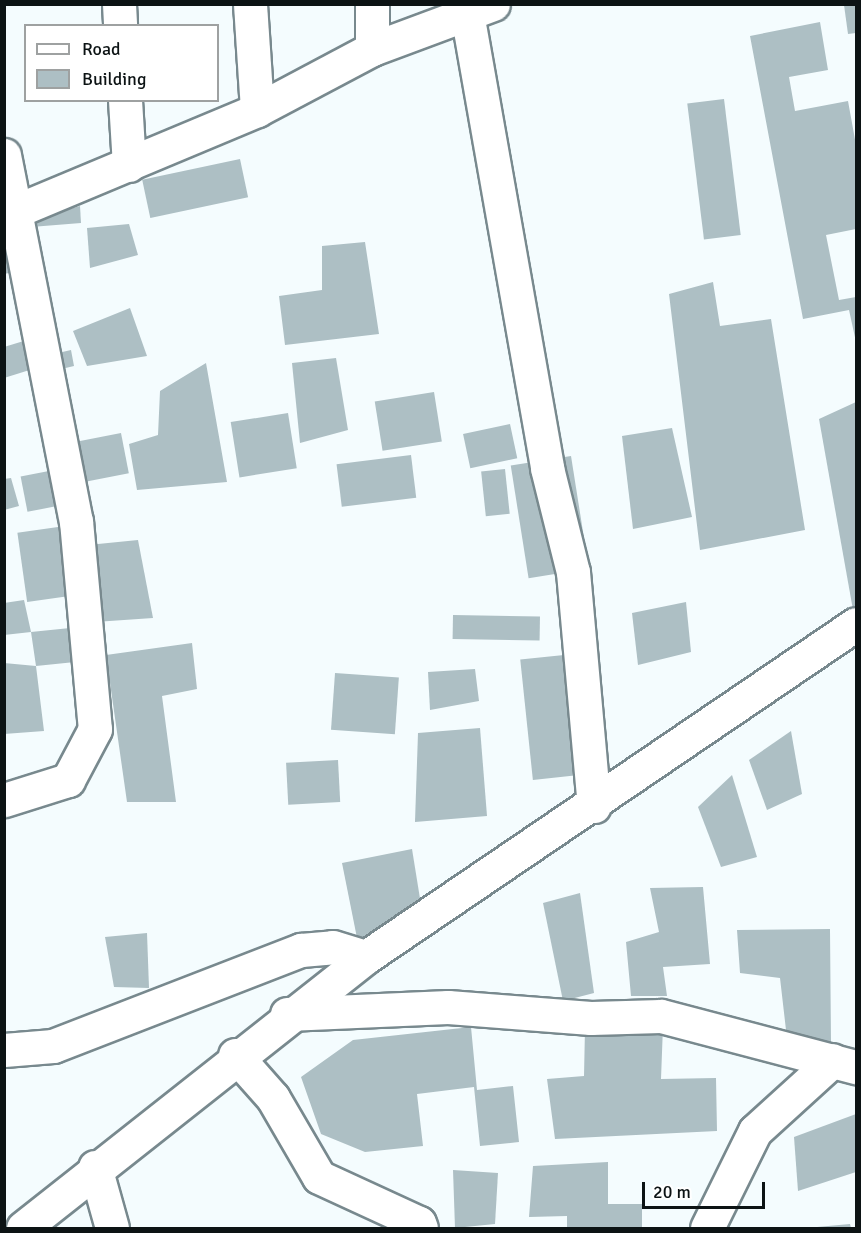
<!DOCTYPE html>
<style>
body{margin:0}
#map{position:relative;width:861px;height:1233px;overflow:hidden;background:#f4fcfe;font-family:Signika,sans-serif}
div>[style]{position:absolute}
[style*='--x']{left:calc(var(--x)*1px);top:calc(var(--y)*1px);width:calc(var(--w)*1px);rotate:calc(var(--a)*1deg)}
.building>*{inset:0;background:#adbfc4;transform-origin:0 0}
.roads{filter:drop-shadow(2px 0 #78898e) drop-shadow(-2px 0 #78898e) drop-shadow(0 2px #78898e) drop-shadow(0 -2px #78898e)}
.minor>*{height:33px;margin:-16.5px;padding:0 16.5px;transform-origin:16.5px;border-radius:16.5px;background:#fff}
span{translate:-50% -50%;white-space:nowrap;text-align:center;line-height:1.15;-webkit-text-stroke:6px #fff;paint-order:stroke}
.frame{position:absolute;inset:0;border:6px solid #0c1314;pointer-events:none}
.legend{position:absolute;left:24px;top:24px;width:195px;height:78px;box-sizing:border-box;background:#fff;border:2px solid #9ea1a1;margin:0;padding:8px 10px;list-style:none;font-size:18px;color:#0c1314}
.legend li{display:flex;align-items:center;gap:12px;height:30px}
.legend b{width:30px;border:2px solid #9ea1a1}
.scale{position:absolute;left:642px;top:1182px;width:123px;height:27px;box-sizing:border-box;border:3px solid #0c1314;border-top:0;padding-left:8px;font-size:18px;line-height:21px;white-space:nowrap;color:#0c1314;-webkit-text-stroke:4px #fff;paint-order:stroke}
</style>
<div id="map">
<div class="building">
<i style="clip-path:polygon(844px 5px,856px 5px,856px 33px,848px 34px)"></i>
<i style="clip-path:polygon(820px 22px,828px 70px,789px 77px,795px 111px,848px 101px,856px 145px,856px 229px,826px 235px,839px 300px,856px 297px,856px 342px,849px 310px,803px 319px,750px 36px)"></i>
<i style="left:724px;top:99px;width:137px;height:37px;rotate:83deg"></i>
<i style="left:240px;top:159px;width:39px;height:100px;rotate:78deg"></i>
<i style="clip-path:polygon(80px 206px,81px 223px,31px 227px,29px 221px)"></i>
<i style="clip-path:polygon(129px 224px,138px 255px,90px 268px,87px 228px)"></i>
<i style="clip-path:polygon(365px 242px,379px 334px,285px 345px,279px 296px,322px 290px,322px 246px)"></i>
<i style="clip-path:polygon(14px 244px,19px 271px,4px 274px,4px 246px)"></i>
<i style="clip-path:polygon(713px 282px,720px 326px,771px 319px,805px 530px,700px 550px,669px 294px)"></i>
<i style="clip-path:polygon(130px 308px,147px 356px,87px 366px,73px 331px)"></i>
<i style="clip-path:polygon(27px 340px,36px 368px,4px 378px,4px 347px)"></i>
<i style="clip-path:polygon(71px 350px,74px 366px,53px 371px,58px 353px)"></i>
<i style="clip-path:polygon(336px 358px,348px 430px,300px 443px,292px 363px)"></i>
<i style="clip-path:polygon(206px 363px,227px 482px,137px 490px,129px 444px,158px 435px,160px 391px)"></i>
<i style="left:434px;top:392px;width:50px;height:60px;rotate:81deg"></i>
<i style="clip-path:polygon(856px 402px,856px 608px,853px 610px,819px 419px)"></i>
<i style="left:288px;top:413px;width:56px;height:58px;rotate:81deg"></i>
<i style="left:510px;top:424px;width:35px;height:48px;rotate:78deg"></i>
<i style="clip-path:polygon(672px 428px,692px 517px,633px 529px,622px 436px)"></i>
<i style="left:121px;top:433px;width:41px;height:43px;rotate:79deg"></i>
<i style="left:411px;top:455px;width:43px;height:75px;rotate:83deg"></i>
<i style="left:571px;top:456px;width:114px;height:61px;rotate:81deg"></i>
<i style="left:505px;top:469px;width:45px;height:24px;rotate:84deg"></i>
<i style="left:54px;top:470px;width:36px;height:34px;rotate:79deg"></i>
<i style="clip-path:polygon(11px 478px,19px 506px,4px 510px,4px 479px)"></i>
<i style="left:58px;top:527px;width:70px;height:41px;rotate:82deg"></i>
<i style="clip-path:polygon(138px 540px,153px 618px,95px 622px,88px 545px)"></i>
<i style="clip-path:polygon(24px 600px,31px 632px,4px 635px,4px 603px)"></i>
<i style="clip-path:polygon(686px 602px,691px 652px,638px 665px,632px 613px)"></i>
<i style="left:453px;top:615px;width:87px;height:24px;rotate:1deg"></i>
<i style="clip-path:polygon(70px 628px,75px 662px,36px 666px,44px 731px,4px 734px,4px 663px,36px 666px,31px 632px)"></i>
<i style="clip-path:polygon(192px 643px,197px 689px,162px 696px,176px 802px,127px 802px,106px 655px)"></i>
<i style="left:564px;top:655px;width:121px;height:44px;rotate:84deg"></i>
<i style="clip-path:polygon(475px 669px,479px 701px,430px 710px,428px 672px)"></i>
<i style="left:335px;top:673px;width:64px;height:57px;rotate:4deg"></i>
<i style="clip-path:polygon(480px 728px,487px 816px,415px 822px,418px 733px)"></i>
<i style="clip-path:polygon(791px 731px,802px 794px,767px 810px,749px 760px)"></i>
<i style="left:338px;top:760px;width:42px;height:52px;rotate:87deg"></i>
<i style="clip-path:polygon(732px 775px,757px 857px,721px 867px,698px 807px)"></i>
<i style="clip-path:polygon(412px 849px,422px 911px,359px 948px,342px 863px)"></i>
<i style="clip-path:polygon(703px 887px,710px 964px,663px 967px,667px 996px,631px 996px,626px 942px,659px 932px,650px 888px)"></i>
<i style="clip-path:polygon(580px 893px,594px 993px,563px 1001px,543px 903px)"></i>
<i style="clip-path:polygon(830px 929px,831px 1043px,786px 1030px,780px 978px,740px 973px,737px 930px)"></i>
<i style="clip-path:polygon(147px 933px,149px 988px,114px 987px,105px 937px)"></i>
<i style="clip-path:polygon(663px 1026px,661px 1079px,716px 1078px,717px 1131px,555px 1139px,547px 1079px,584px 1076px,585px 1028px)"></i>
<i style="clip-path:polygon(471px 1027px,477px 1090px,513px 1086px,519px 1142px,480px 1146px,474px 1087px,417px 1094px,423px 1146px,365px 1152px,321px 1134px,301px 1077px,353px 1040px)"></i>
<i style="clip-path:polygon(856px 1114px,856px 1172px,798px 1191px,794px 1137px)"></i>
<i style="clip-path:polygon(608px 1162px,608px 1204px,642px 1204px,642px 1228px,567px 1228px,567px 1216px,529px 1217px,533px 1166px)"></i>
<i style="clip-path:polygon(453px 1170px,498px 1173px,495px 1224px,455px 1228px)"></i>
<i style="clip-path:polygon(850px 1224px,851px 1228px,817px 1228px,817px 1227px)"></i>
</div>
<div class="roads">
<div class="minor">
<i style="--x:119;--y:4;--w:22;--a:87"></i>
<i style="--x:250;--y:4;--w:106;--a:86.2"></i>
<i style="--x:467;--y:13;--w:462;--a:80"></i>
<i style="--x:547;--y:468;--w:107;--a:76"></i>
<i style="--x:573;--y:572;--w:235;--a:84.9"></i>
<i style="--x:372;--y:49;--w:45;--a:-90"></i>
<i style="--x:125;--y:100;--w:65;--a:86.5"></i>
<i style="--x:4;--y:155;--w:373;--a:78.9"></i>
<i style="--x:76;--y:521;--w:209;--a:84.8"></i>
<i style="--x:95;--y:729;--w:58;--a:117.9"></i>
<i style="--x:68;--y:780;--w:67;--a:162.6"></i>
<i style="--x:4;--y:216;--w:274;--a:-22.7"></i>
<i style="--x:257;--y:110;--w:130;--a:-27.9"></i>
<i style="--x:372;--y:49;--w:129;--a:-20.4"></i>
<i style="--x:287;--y:1014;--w:161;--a:-2.5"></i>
<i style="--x:448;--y:1007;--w:143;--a:4.4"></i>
<i style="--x:591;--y:1018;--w:70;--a:-1.6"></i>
<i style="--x:661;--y:1016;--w:202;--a:14.7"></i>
<i style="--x:4;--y:1050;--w:49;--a:-4.7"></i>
<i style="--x:53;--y:1046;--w:266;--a:-21.2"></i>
<i style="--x:301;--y:950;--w:32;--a:-5"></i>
<i style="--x:333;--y:947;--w:34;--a:17"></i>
<i style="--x:235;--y:1055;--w:57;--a:48.5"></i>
<i style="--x:273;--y:1098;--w:91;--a:59.8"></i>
<i style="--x:319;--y:1177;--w:110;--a:24.7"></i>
<i style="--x:419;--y:1223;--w:5;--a:68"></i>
<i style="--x:95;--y:1167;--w:63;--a:74.4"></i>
<i style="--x:23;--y:1228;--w:437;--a:-38.3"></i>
<i style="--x:366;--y:957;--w:592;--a:-34.2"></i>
<i style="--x:707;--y:1228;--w:108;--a:-63.7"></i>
<i style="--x:755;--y:1131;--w:105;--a:-42.3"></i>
</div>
</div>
<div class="frame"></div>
<ul class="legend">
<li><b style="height:8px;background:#fff"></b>Road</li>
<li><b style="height:16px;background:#adbfc4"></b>Building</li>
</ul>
<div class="scale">20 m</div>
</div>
